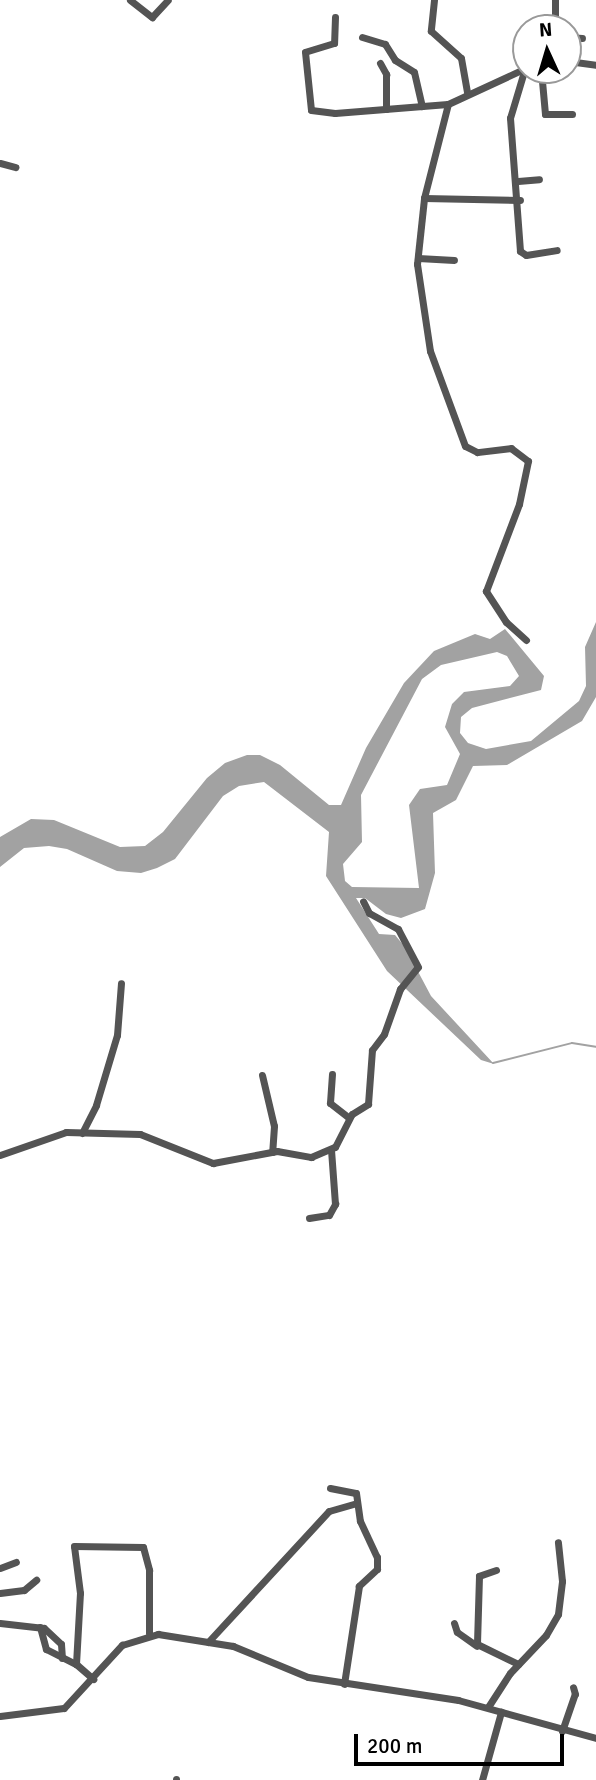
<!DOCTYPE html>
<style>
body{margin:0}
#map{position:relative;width:596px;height:1780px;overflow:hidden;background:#fff;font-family:Signika,sans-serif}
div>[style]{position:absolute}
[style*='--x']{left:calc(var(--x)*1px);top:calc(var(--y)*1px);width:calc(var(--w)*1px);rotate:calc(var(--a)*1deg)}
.water>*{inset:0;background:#a2a2a2}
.stream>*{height:2px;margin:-1px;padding:0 1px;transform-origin:1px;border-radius:1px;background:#a2a2a2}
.minor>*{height:7px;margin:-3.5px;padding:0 3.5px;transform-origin:3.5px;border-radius:3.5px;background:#545454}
span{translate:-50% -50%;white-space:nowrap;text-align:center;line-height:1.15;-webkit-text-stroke:5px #fff;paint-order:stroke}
.north{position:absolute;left:512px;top:14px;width:70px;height:70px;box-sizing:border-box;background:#fff;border:2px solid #999;border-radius:50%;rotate:356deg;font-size:19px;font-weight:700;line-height:28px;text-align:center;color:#000}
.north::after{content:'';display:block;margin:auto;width:24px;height:32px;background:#000;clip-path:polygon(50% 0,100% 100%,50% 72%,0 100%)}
.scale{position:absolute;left:354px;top:1734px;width:210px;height:32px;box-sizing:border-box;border:4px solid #000;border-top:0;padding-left:9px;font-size:21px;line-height:24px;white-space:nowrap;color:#000;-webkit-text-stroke:5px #fff;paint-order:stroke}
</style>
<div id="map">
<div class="water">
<i style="clip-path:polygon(evenodd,596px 622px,596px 697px,582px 721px,507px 765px,473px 766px,456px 800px,433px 813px,435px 873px,425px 909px,401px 918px,386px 914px,365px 898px,356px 898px,379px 934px,395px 935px,405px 947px,431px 996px,494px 1064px,481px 1060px,387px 971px,326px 876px,329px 832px,264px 782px,239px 786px,223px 796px,175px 859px,157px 868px,141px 873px,117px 871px,67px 849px,49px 846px,24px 848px,0 867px,0 837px,31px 819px,54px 820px,120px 847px,145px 846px,163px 832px,207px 778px,225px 763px,247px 755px,260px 755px,280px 765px,329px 805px,341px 805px,366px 748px,404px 683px,434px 651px,475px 634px,490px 639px,505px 629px,544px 676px,541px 690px,472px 708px,461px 717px,460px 733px,468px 743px,486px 749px,531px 741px,579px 701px,586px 686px,585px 647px,596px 622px,497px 652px,507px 656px,519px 676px,510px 686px,464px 692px,452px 704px,445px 727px,460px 754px,447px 785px,420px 789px,409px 805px,419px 888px,352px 887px,345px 881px,343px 864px,362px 842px,361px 795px,422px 679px,441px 665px,497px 652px)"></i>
</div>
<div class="stream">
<i style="--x:493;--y:1063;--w:81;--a:-14.2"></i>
<i style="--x:572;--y:1043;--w:24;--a:9"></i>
</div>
<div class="minor">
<i style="--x:130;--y:0;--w:28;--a:38"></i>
<i style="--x:152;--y:17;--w:23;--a:-47"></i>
<i style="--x:434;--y:0;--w:31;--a:96"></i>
<i style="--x:431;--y:31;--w:40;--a:42"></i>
<i style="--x:461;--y:58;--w:36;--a:80"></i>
<i style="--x:555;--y:0;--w:28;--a:90"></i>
<i style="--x:335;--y:17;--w:26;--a:92"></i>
<i style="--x:334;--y:43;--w:30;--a:163"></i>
<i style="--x:305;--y:52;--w:58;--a:84.1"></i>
<i style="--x:311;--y:110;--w:24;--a:7"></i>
<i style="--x:335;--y:113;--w:113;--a:-4.6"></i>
<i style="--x:362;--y:37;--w:24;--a:17"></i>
<i style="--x:385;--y:44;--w:19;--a:58"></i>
<i style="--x:395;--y:60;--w:22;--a:32"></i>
<i style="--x:414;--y:72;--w:35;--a:77"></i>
<i style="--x:568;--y:37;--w:14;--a:4"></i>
<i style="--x:568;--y:61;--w:28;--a:8"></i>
<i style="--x:380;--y:63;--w:13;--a:61"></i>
<i style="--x:386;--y:74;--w:35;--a:90"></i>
<i style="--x:525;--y:68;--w:52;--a:106.7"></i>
<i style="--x:510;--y:118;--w:133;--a:85.7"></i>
<i style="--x:520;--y:251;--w:7;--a:34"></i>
<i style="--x:526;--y:255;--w:31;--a:-9"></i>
<i style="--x:541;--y:70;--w:44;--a:84.8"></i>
<i style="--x:545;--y:114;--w:27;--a:0"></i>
<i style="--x:0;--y:163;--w:16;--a:15"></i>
<i style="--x:518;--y:181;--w:21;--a:-5"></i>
<i style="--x:424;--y:198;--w:96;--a:1.2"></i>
<i style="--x:418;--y:258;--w:36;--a:3"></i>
<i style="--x:526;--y:640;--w:27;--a:-138"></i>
<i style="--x:506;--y:622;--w:37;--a:-123"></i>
<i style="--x:486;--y:591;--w:93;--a:-69.2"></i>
<i style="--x:519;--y:504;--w:44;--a:-78.2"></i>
<i style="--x:528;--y:461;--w:21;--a:-143"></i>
<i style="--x:511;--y:448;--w:34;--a:173"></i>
<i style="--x:477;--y:452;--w:13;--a:-153"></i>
<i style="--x:465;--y:446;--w:101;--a:-110.2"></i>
<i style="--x:430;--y:351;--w:88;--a:-98.5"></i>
<i style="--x:417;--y:264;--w:66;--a:-83.9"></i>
<i style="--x:424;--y:198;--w:97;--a:-75.7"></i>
<i style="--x:448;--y:104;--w:86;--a:-24.8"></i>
<i style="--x:332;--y:1074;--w:29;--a:94"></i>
<i style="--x:330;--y:1103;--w:24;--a:38"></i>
<i style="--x:262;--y:1075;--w:52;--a:76.8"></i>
<i style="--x:274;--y:1126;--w:26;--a:94"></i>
<i style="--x:82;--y:1133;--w:31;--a:-63"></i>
<i style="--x:96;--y:1105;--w:73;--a:-73.3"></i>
<i style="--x:117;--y:1035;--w:52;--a:-85.6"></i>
<i style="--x:0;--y:1155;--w:70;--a:-19.2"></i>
<i style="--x:66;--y:1132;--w:74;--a:1.5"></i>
<i style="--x:140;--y:1134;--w:79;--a:21.7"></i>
<i style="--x:213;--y:1163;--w:65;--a:-10.6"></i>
<i style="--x:277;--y:1151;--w:35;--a:10"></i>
<i style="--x:311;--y:1157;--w:26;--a:-23"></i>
<i style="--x:335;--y:1147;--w:37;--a:-63"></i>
<i style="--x:352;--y:1114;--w:19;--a:-32"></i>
<i style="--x:368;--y:1104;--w:54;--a:-85.8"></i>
<i style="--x:372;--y:1050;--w:20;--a:-53"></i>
<i style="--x:384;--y:1034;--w:48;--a:-70.4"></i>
<i style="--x:400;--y:989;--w:28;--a:-51"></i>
<i style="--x:418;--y:967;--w:43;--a:-117.8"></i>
<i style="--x:398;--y:929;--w:33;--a:-151"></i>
<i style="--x:369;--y:913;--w:13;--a:-117"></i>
<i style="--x:309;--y:1218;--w:20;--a:-9"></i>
<i style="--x:329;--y:1215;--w:13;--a:-61"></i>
<i style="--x:335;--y:1204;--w:54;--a:-94.2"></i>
<i style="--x:330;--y:1488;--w:26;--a:11"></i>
<i style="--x:356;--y:1493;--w:28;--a:82"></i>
<i style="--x:360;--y:1521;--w:40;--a:65"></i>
<i style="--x:377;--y:1557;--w:12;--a:90"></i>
<i style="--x:377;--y:1569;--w:25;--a:137"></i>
<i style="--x:359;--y:1586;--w:99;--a:98.7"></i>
<i style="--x:0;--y:1568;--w:17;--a:-21"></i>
<i style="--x:496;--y:1570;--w:18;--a:161"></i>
<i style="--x:479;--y:1576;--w:68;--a:91.7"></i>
<i style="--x:477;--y:1644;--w:46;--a:26"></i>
<i style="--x:0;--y:1593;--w:24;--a:-7"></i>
<i style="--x:24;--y:1590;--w:16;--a:-40"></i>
<i style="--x:0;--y:1623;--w:44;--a:6.5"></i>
<i style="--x:44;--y:1628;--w:23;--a:43"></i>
<i style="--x:61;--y:1644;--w:14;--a:86"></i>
<i style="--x:454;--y:1623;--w:9;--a:72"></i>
<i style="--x:457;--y:1632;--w:24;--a:35"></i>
<i style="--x:40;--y:1627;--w:23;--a:75"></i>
<i style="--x:46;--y:1649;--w:34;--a:27"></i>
<i style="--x:76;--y:1664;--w:23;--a:41"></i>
<i style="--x:208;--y:1642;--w:178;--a:-47.3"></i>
<i style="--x:329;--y:1511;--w:29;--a:-16"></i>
<i style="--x:76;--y:1664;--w:71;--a:-86.8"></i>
<i style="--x:80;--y:1593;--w:47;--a:-97.3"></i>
<i style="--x:74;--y:1546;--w:69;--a:0.8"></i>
<i style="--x:143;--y:1547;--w:24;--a:75"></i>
<i style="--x:149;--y:1570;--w:63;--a:90"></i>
<i style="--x:488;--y:1707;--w:40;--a:-57.1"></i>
<i style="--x:510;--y:1673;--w:52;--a:-46.5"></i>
<i style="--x:546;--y:1635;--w:24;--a:-60"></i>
<i style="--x:558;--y:1614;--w:33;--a:-83"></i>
<i style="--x:562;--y:1581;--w:39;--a:-96"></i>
<i style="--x:0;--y:1716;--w:64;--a:-7.1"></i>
<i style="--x:64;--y:1708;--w:86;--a:-47.4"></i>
<i style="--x:122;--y:1645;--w:38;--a:-17"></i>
<i style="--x:158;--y:1634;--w:76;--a:9.1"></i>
<i style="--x:233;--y:1646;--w:81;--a:22.5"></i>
<i style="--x:308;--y:1677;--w:152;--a:8.7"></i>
<i style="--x:458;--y:1700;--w:143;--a:15.4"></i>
<i style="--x:562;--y:1731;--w:39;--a:-71"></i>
<i style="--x:575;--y:1694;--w:7;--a:-106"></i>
<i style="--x:176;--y:1779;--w:1;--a:90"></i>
<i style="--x:482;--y:1780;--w:71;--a:-74.4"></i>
</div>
<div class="north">N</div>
<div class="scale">200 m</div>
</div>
